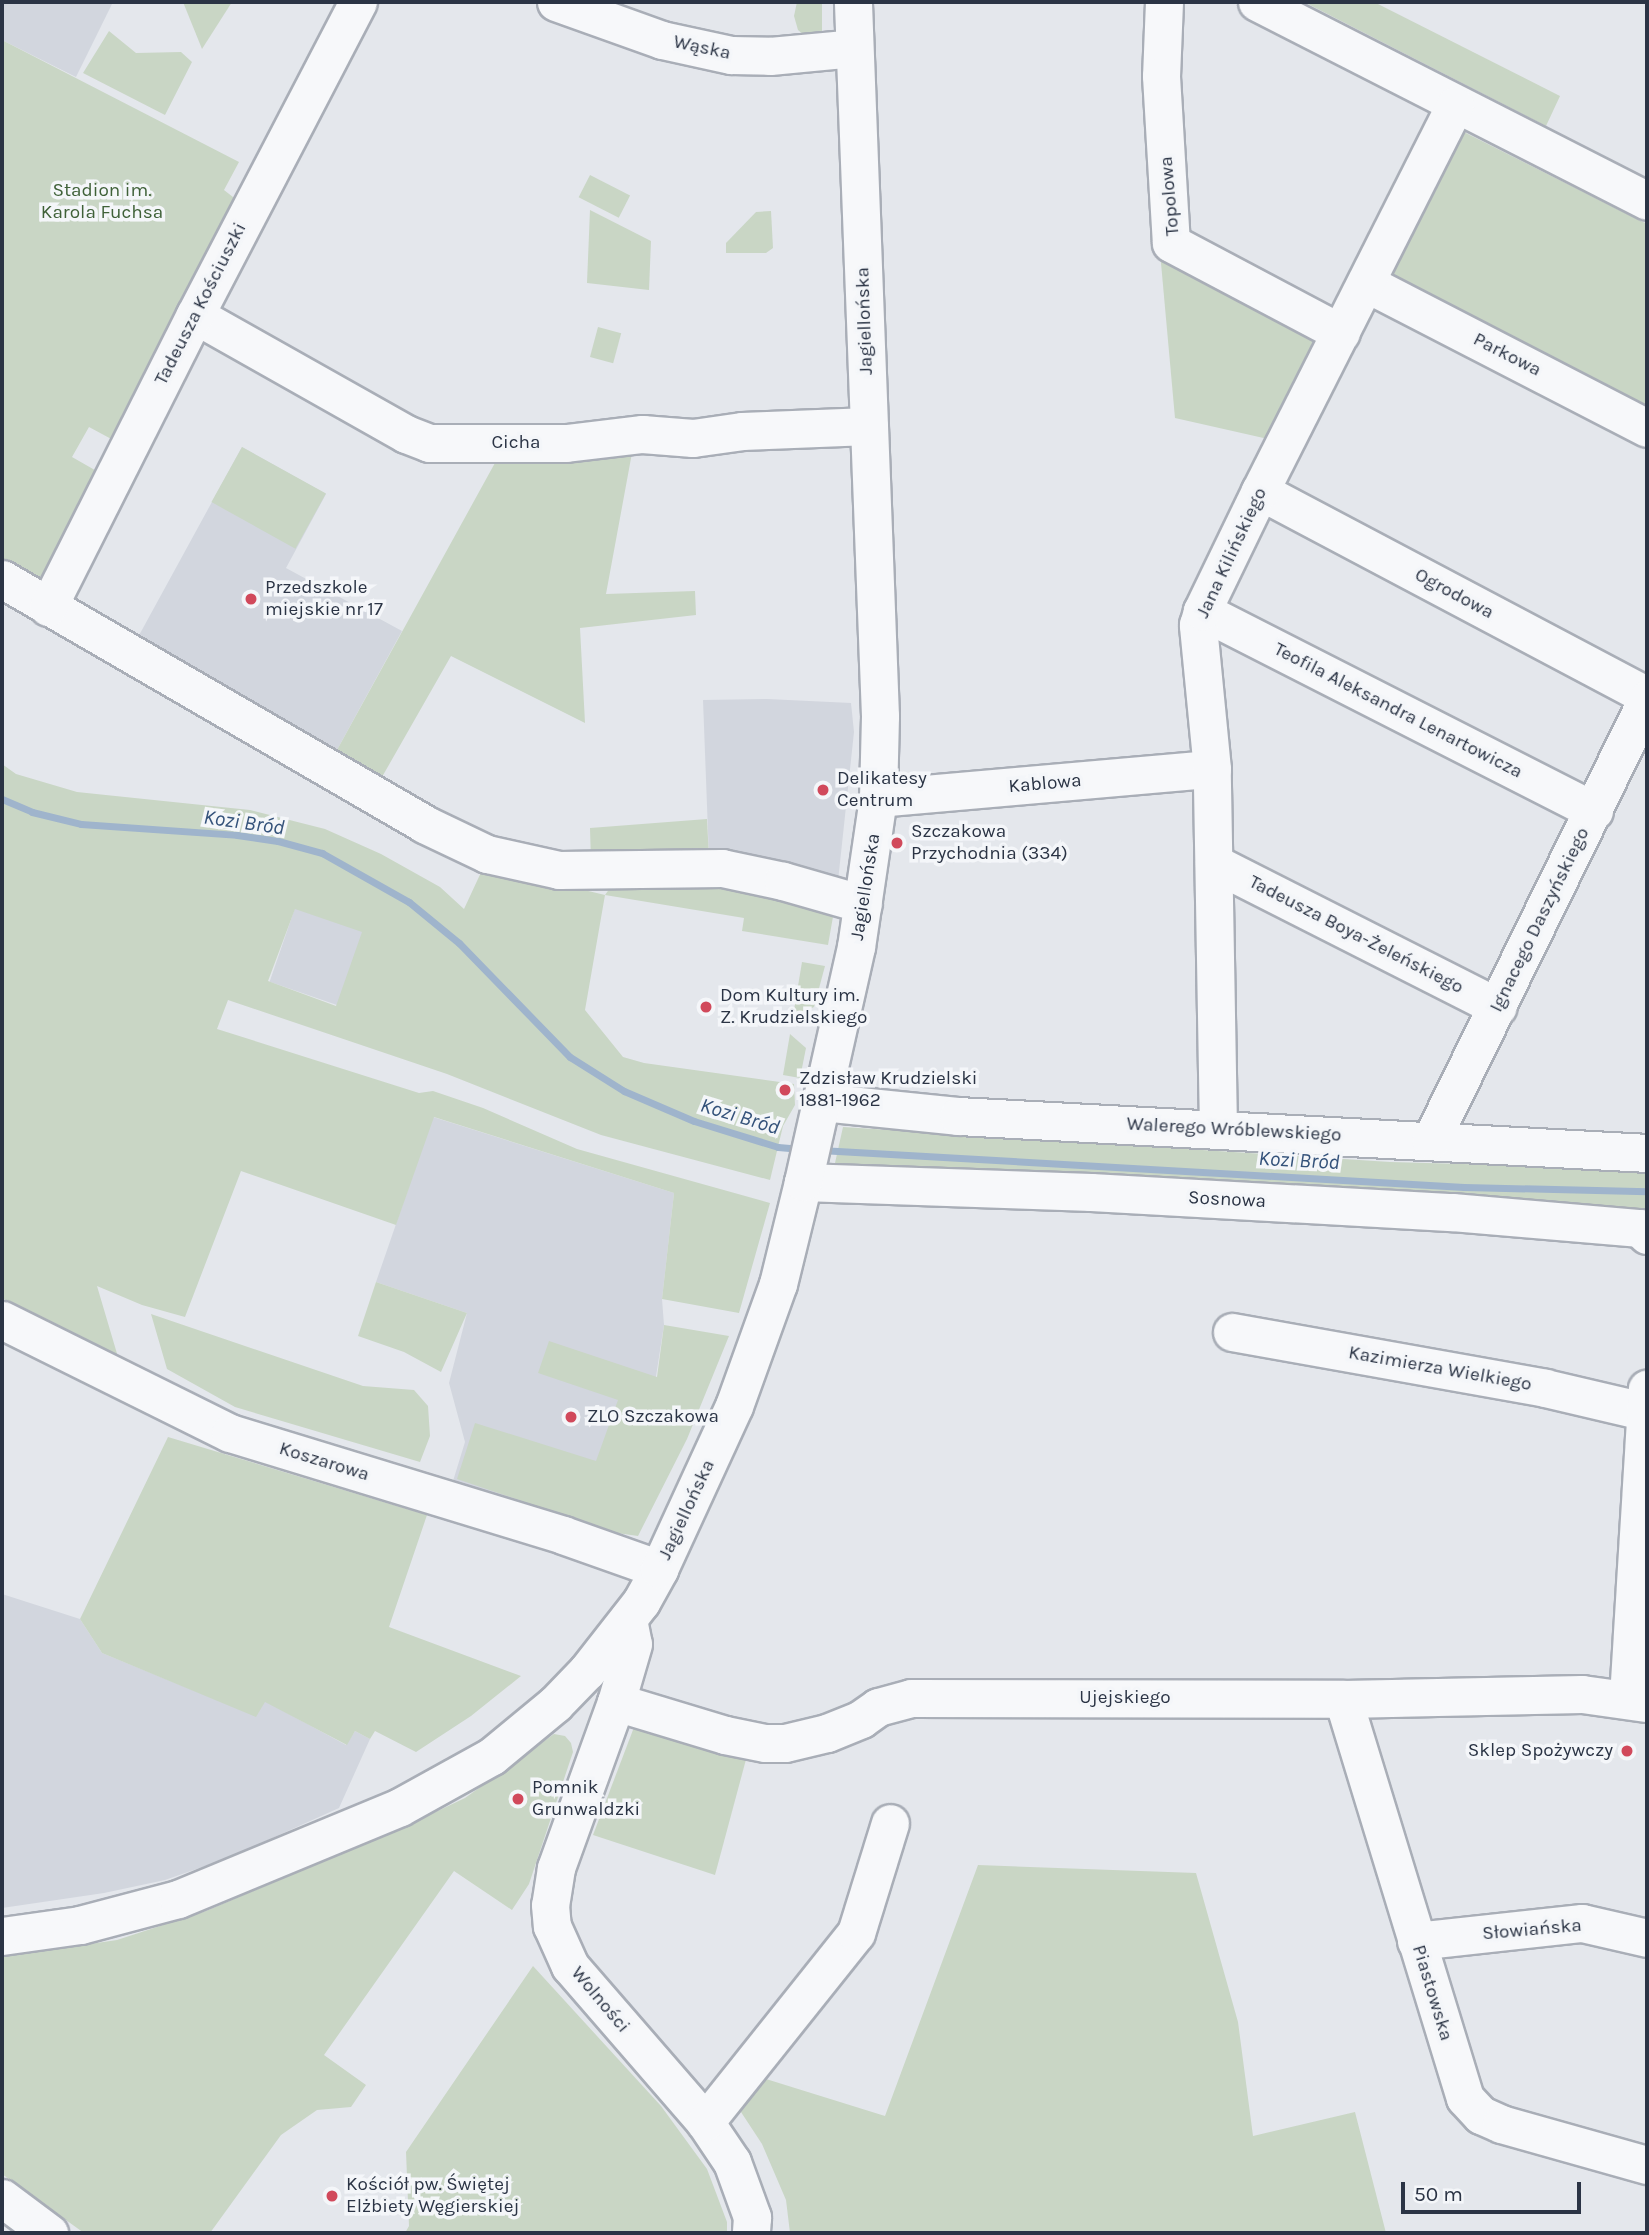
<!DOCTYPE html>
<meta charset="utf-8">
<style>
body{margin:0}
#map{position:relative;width:1649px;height:2235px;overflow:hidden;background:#e4e7ec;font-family:Karla,sans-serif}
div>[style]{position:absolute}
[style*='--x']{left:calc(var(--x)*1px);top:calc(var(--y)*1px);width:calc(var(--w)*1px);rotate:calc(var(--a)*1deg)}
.built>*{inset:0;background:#d2d6de;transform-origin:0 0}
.green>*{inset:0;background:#c9d6c5;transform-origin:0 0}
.stream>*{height:7px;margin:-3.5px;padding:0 3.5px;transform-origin:3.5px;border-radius:3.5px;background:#9fb4cc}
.roads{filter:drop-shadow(2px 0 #a9aeb7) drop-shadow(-2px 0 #a9aeb7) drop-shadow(0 2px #a9aeb7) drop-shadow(0 -2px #a9aeb7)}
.minor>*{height:37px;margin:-18.5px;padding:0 18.5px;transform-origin:18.5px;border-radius:18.5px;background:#f7f8fa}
.dots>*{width:19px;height:19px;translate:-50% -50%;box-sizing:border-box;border:4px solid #f4f6f9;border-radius:50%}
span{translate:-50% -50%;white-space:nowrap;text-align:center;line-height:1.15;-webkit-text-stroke:7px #f4f6f9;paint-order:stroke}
.street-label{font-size:19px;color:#2b3445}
.park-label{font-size:19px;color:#3f6138}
.poi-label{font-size:19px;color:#2b3445}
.left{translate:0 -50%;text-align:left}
.right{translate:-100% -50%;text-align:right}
.water-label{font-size:21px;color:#34527a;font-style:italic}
.frame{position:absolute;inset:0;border:4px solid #2b3445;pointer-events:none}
.scale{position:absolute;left:1401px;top:2182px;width:180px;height:32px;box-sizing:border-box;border:4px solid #2b3445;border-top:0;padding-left:9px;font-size:21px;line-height:24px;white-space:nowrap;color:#2b3445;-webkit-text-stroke:5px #f4f6f9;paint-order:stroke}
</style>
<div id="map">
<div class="built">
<i style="clip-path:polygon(2px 2px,113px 2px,76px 77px,2px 40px)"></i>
<i style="clip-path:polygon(242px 447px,326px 494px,286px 568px,402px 631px,332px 759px,131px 650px)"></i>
<i style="clip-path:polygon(767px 699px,851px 703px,854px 732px,838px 881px,709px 858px,703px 700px)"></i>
<i style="left:295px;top:908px;width:72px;height:78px;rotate:19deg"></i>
<i style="clip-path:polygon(433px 1117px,674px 1193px,662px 1299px,664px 1325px,632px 1530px,597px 1529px,453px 1481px,465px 1442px,449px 1383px,467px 1313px,376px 1282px)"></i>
<i style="clip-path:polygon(2px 1594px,80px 1619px,102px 1653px,256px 1716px,265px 1701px,346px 1745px,355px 1731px,370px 1739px,339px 1808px,228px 1858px,165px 1880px,104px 1893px,2px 1908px)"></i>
</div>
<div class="green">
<i style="clip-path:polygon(183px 2px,232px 2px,202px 49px)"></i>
<i style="clip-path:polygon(797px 2px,822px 2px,822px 35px,805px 36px,798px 30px,794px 16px)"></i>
<i style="clip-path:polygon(1304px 2px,1374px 2px,1560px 96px,1546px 126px)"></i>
<i style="clip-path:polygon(109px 31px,136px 53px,181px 52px,192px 62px,165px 115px,83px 73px)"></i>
<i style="clip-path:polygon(2px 40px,239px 162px,224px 190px,238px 201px,115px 441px,89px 427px,72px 457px,100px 473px,45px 576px,37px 577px,2px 559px)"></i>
<i style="clip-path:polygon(1456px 128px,1647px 224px,1647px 410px,1382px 279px)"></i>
<i style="left:590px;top:175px;width:45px;height:25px;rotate:27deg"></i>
<i style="clip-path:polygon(590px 210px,651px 241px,649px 290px,587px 283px)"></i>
<i style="clip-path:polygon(771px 211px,773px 248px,766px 253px,726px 253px,726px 243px,756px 212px)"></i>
<i style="clip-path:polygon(1160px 252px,1319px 328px,1268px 439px,1175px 418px)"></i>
<i style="left:598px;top:327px;width:24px;height:31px;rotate:15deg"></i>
<i style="clip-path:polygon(634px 442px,606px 594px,695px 591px,696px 615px,580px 628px,585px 723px,451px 656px,378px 784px,332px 759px,501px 452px)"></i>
<i style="left:242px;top:447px;width:96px;height:63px;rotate:29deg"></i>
<i style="clip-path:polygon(evenodd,2px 764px,16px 774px,77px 792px,250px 810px,325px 829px,381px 854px,440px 887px,464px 909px,484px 866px,605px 895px,615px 881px,718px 880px,834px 911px,828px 945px,742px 931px,744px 918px,605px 895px,585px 1010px,623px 1057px,644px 1063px,794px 1084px,795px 1105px,783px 1126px,770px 1180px,601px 1135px,447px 1074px,228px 1000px,217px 1029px,419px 1093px,433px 1091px,483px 1108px,577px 1149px,770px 1203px,739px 1313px,662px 1299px,674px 1193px,434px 1117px,396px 1225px,241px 1171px,185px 1317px,142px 1305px,97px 1286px,118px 1357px,2px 1298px,2px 764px,295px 909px,362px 932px,336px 1006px,268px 981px,295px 909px)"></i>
<i style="clip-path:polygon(707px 819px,709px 858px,591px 861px,590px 828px)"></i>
<i style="clip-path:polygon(802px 962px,825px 966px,814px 1007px,793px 1016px)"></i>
<i style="clip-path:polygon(790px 1034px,806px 1048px,800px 1078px,783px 1075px)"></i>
<i style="clip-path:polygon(843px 1127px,1390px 1162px,1647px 1169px,1647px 1211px,833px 1172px)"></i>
<i style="clip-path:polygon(376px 1282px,467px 1313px,441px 1372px,404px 1352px,358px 1336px)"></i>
<i style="clip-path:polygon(151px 1314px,363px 1386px,414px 1390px,428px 1406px,430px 1436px,420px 1462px,235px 1407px,167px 1369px)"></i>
<i style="clip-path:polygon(664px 1325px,729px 1336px,687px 1439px,638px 1536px,617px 1533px,457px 1479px,475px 1423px,596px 1461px,618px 1400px,538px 1373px,549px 1341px,657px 1377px)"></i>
<i style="clip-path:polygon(168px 1437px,427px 1515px,389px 1627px,521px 1676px,471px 1716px,416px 1752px,375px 1731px,370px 1739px,355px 1731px,347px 1745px,265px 1702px,256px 1717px,102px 1653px,80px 1619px)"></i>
<i style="clip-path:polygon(636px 1722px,748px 1752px,715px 1875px,593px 1835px)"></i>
<i style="clip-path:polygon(554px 1734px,565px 1736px,571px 1743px,573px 1752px,529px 1884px,512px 1910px,454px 1871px,324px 2055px,366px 2085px,351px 2107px,317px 2110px,281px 2135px,210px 2233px,84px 2233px,2px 2174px,2px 1957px,117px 1940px,206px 1911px,404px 1827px,465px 1798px)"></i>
<i style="clip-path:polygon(978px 1865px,1196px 1873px,1238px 2022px,1253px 2136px,1355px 2112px,1386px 2233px,790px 2233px,786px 2200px,762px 2144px,739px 2109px,766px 2079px,885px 2116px)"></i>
<i style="clip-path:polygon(533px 1966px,661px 2106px,707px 2169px,727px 2222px,727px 2233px,405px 2233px,409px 2226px,406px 2152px)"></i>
</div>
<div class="stream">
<i style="--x:2;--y:799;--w:33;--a:23"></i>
<i style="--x:32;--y:812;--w:50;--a:13.8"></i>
<i style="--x:81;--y:824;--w:156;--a:4"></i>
<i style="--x:237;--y:835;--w:41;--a:8.3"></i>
<i style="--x:278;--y:841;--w:46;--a:15.3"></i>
<i style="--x:322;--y:853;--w:100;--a:29.4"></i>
<i style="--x:409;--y:902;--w:65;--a:39.4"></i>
<i style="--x:459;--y:943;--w:159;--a:45.8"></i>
<i style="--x:570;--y:1057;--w:64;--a:32.2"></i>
<i style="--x:624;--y:1091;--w:76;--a:23.2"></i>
<i style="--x:694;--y:1121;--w:88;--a:17.2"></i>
<i style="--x:778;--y:1147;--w:23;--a:5"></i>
<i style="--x:820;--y:1150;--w:645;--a:3.29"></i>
<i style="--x:1464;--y:1187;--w:183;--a:1.3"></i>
</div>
<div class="roads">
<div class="minor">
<i style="--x:556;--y:2;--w:113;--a:19.7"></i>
<i style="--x:662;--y:40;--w:71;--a:12.3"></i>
<i style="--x:731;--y:55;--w:39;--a:1"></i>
<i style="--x:770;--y:56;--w:84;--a:-5.4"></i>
<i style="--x:1164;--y:2;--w:74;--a:92.3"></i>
<i style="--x:1161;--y:76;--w:167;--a:86.6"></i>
<i style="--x:1171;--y:243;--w:192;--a:27.9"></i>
<i style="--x:1257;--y:2;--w:438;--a:27"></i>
<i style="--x:1366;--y:283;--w:316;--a:27.3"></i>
<i style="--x:195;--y:315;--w:242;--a:29.4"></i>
<i style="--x:406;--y:434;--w:25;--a:21"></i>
<i style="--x:429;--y:443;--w:137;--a:0"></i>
<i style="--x:566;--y:443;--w:77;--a:-6.8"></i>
<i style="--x:642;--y:434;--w:51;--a:4.5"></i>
<i style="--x:693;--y:438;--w:49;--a:-8.1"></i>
<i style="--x:742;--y:431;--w:127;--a:-2.3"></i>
<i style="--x:1260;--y:491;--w:438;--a:27.9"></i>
<i style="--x:2;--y:579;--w:488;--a:30.1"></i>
<i style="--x:424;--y:824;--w:70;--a:25.5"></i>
<i style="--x:487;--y:854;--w:74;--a:12.5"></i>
<i style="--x:559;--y:870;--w:163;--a:-0.7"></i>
<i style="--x:722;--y:868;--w:62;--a:12"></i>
<i style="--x:783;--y:881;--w:83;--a:16"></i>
<i style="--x:48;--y:607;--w:327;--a:-63.3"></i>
<i style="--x:195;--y:315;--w:353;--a:-62.5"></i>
<i style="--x:1202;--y:611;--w:440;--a:27"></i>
<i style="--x:878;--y:798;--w:335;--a:-5"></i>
<i style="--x:1214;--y:863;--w:318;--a:26.9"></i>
<i style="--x:821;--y:1102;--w:138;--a:5.8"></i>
<i style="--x:958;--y:1116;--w:690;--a:3.07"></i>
<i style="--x:1218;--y:1129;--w:360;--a:-91"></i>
<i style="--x:1212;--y:769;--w:145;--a:-95.6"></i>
<i style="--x:1198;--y:625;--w:15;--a:-74"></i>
<i style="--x:1202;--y:611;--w:133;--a:-64.2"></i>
<i style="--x:1260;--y:491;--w:432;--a:-63.2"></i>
<i style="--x:1431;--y:1140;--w:491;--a:-63.9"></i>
<i style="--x:803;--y:1182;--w:288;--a:2"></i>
<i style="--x:1091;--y:1192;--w:362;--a:3.2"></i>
<i style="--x:1452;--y:1212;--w:189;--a:4.9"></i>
<i style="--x:1640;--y:1228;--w:10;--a:45"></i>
<i style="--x:2;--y:1320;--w:254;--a:26.4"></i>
<i style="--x:230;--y:1433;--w:348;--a:17"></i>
<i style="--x:563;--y:1535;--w:102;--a:19.5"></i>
<i style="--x:1232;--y:1332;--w:318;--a:10.1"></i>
<i style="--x:1545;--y:1388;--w:105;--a:13.2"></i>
<i style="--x:628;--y:1619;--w:25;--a:79"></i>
<i style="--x:633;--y:1644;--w:60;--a:106.3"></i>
<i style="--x:616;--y:1702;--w:177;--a:109.9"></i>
<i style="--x:556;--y:1868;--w:37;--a:99"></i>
<i style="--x:550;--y:1905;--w:21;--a:85"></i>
<i style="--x:552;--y:1926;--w:44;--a:65.8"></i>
<i style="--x:570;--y:1966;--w:206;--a:49.1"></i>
<i style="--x:705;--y:2122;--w:48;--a:56"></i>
<i style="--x:732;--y:2162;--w:59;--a:70"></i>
<i style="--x:752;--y:2217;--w:16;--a:94"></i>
<i style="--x:1628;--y:1698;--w:310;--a:-86.5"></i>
<i style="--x:1343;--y:1699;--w:417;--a:73"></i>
<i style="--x:1465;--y:2098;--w:23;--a:47"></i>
<i style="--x:1481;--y:2115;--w:22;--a:24"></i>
<i style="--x:1501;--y:2124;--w:152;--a:15.7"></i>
<i style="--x:616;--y:1702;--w:114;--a:16.8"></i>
<i style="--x:725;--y:1735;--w:41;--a:11.3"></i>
<i style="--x:765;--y:1743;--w:20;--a:0"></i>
<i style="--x:785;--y:1743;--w:43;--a:-13.4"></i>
<i style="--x:827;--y:1733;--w:37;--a:-22"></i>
<i style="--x:861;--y:1719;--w:21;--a:-35"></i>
<i style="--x:878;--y:1707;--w:34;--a:-15"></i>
<i style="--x:911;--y:1698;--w:432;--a:0.1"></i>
<i style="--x:1343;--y:1699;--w:239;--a:-1.2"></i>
<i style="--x:1582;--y:1694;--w:66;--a:7.9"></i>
<i style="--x:2;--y:1936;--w:79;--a:-8"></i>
<i style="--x:80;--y:1925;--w:101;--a:-14.9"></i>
<i style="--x:178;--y:1899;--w:240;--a:-22.5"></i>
<i style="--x:400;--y:1807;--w:105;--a:-29"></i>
<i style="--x:492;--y:1756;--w:82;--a:-39.5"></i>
<i style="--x:555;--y:1704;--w:46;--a:-45.9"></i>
<i style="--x:587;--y:1671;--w:88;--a:-52"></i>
<i style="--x:641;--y:1602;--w:38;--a:-61"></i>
<i style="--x:659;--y:1569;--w:179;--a:-65.3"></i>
<i style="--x:734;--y:1406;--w:130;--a:-70.2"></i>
<i style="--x:778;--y:1284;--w:105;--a:-76.2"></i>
<i style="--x:803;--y:1182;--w:241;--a:-77.3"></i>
<i style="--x:856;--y:947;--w:151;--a:-81.6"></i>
<i style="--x:878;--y:798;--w:82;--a:-88.6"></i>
<i style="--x:880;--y:716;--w:715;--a:-92.17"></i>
<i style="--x:1416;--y:1941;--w:167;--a:-6.2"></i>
<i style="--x:1582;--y:1923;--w:67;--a:13"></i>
<i style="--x:705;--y:2122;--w:242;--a:-51.4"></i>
<i style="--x:856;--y:1933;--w:115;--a:-72.8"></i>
<i style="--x:2;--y:2198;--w:59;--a:36.7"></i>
</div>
</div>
<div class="dots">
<i style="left:251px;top:599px;background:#d1495b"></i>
<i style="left:823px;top:790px;background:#d1495b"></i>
<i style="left:897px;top:843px;background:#d1495b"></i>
<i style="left:706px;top:1007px;background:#d1495b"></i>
<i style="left:785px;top:1090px;background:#d1495b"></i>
<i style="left:571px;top:1417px;background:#d1495b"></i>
<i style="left:1627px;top:1751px;background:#d1495b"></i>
<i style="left:518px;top:1799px;background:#d1495b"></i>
<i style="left:332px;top:2196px;background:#d1495b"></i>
</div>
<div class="street-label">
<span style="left:702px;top:48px;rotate:12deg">Wąska</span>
<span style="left:1170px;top:196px;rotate:-95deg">Topolowa</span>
<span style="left:201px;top:304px;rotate:-63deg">Tadeusza Kościuszki</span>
<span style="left:865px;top:321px;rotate:-92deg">Jagiellońska</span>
<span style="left:1507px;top:355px;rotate:27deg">Parkowa</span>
<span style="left:516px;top:443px">Cicha</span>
<span style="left:1232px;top:553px;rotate:-65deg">Jana Kilińskiego</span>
<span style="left:1454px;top:594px;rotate:28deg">Ogrodowa</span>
<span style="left:1398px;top:711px;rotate:27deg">Teofila Aleksandra Lenartowicza</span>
<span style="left:1045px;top:784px;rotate:-5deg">Kablowa</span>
<span style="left:866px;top:887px;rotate:-81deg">Jagiellońska</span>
<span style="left:1540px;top:920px;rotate:-64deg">Ignacego Daszyńskiego</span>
<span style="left:1356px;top:935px;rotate:27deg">Tadeusza Boya-Żeleńskiego</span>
<span style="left:1234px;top:1130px;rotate:3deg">Walerego Wróblewskiego</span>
<span style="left:1227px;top:1200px;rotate:3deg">Sosnowa</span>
<span style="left:1440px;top:1369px;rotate:10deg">Kazimierza Wielkiego</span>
<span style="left:324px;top:1462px;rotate:17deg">Koszarowa</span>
<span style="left:687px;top:1510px;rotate:-65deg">Jagiellońska</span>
<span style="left:1125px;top:1698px">Ujejskiego</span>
<span style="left:1532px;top:1930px;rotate:-5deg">Słowiańska</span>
<span style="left:1432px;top:1993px;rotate:73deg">Piastowska</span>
<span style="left:600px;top:2000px;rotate:50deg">Wolności</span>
</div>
<div class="park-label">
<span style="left:102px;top:202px">Stadion im.<br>Karola Fuchsa</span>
</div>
<div class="poi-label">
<span class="left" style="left:265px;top:599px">Przedszkole<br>miejskie nr 17</span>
<span class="left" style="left:837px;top:790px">Delikatesy<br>Centrum</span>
<span class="left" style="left:911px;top:843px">Szczakowa<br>Przychodnia (334)</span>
<span class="left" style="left:720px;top:1007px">Dom Kultury im.<br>Z. Krudzielskiego</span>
<span class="left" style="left:799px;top:1090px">Zdzisław Krudzielski<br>1881-1962</span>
<span class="left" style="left:587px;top:1417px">ZLO Szczakowa</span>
<span class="right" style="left:1613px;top:1751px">Sklep Spożywczy</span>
<span class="left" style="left:532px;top:1799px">Pomnik<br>Grunwaldzki</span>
<span class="left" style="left:346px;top:2196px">Kościół pw. Świętej<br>Elżbiety Węgierskiej</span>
</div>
<div class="water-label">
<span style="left:244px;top:822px;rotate:8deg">Kozi Bród</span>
<span style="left:740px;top:1116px;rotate:17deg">Kozi Bród</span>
<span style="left:1299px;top:1160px;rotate:3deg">Kozi Bród</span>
</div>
<div class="frame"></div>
<div class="scale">50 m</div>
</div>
